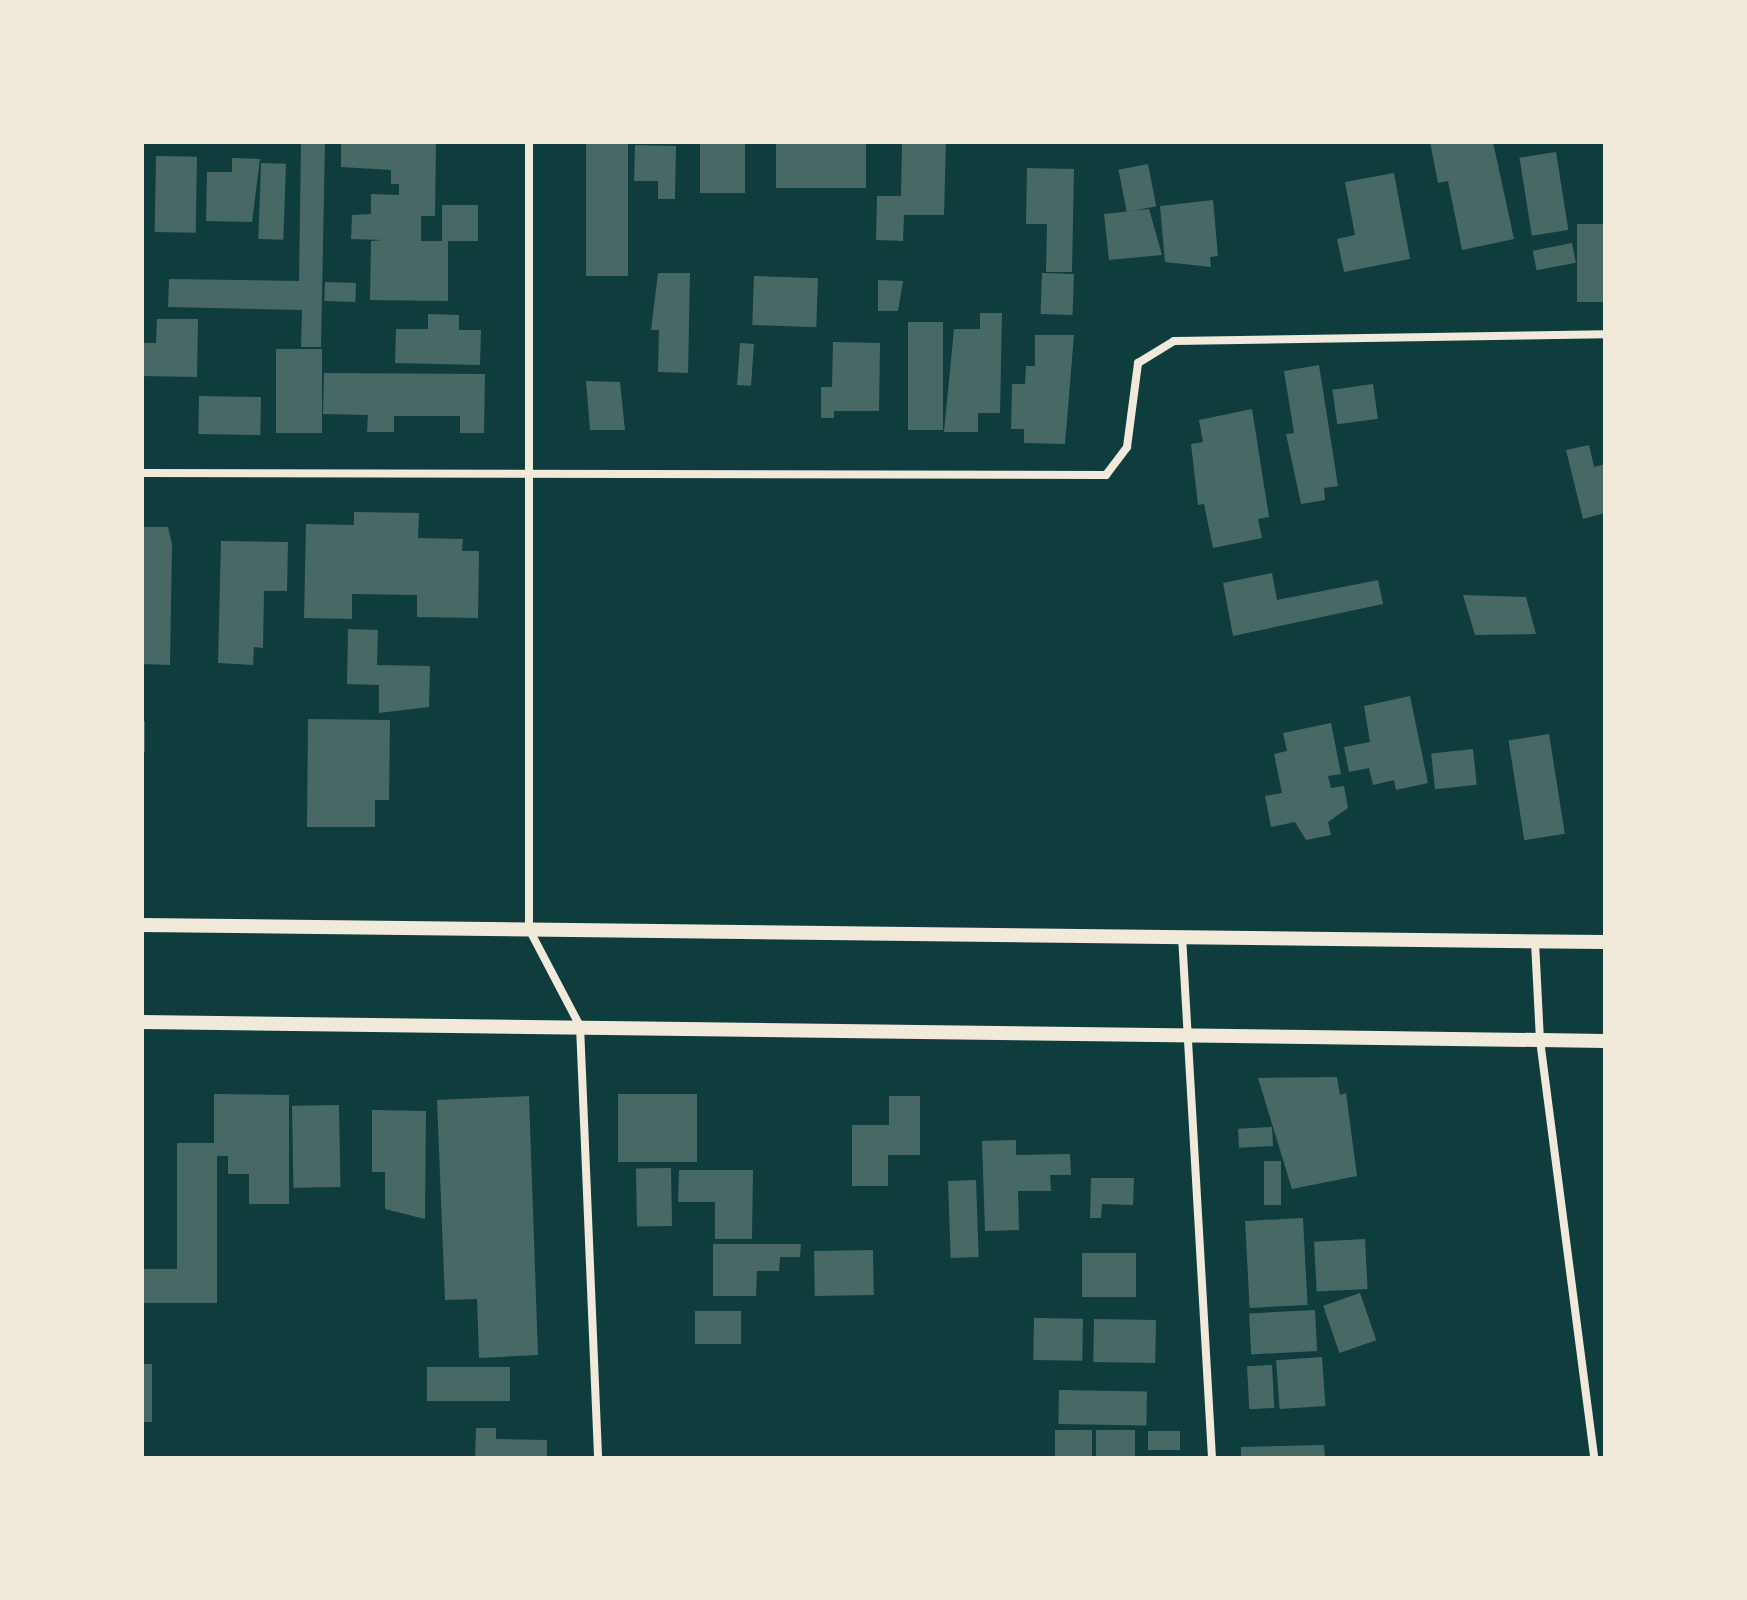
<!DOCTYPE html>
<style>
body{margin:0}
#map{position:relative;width:1747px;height:1600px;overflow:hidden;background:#0f3d3e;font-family:"Crimson Pro",serif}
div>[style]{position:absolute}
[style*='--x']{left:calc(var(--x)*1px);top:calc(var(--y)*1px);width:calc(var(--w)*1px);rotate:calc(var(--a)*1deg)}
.building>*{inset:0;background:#486865;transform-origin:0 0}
.minor>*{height:8px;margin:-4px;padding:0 4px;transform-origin:4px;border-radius:4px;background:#f1e9da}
.tertiary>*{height:14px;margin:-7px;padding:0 7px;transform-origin:7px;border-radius:7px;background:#f1e9da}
span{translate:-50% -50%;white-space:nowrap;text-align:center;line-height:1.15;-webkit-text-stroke:8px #f1e9da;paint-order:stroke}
.frame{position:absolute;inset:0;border:144px solid #f1e9da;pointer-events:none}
</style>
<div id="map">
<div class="building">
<i style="clip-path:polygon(301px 142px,325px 142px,321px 347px,301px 347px,302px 310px,168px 307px,169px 279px,299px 281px)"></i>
<i style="clip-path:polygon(341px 142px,436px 142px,435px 216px,421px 216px,421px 241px,442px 241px,442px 205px,478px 205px,478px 241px,448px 241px,448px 301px,370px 300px,371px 241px,383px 240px,351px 239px,352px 215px,371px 214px,371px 194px,399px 195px,399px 184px,391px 184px,391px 170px,341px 167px)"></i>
<i style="left:586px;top:142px;width:42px;height:134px"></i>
<i style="left:700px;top:142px;width:45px;height:51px"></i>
<i style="left:776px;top:142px;width:90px;height:46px"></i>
<i style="clip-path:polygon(902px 142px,946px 142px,944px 215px,904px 215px,903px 241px,876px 240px,877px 196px,901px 196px)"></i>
<i style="clip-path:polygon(1430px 142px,1493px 142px,1514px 239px,1462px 250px,1448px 181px,1438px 183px)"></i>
<i style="clip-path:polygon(635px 145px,676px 146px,675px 199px,658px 199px,658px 181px,634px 181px)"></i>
<i style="left:1556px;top:152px;width:79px;height:37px;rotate:81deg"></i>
<i style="left:156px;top:156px;width:41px;height:76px;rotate:1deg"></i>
<i style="clip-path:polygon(232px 158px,260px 159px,252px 222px,206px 221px,207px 172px,232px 172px)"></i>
<i style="left:261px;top:163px;width:25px;height:76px;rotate:2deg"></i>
<i style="left:1148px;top:164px;width:43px;height:30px;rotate:79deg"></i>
<i style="clip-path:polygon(1027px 168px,1074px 169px,1072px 272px,1046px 272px,1047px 224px,1026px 224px)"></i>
<i style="clip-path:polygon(1394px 173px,1410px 259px,1344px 272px,1337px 239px,1355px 235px,1345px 182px)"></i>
<i style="clip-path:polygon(1213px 200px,1218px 256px,1210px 257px,1211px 267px,1165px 262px,1160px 206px)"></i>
<i style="clip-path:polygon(1149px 209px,1162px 255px,1109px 260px,1104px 214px)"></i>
<i style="left:1577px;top:224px;width:28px;height:78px"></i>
<i style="left:1572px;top:243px;width:20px;height:40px;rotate:79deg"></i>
<i style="clip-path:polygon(658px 273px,690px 273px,688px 373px,658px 372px,659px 330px,651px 330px)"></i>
<i style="left:1042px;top:273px;width:32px;height:41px;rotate:2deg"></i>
<i style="left:754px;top:276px;width:64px;height:49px;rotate:2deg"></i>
<i style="clip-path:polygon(878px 280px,903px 281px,898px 311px,878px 311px)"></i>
<i style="left:325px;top:282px;width:31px;height:19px;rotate:2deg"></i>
<i style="clip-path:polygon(980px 313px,1002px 313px,1000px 413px,978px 413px,978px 432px,944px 432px,954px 329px,980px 329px)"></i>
<i style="clip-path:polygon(428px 314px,459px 315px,459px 330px,481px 330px,480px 365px,395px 363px,396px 329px,428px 329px)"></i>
<i style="clip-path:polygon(157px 319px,198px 319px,197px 377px,142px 376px,142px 343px,156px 343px)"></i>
<i style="left:908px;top:322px;width:35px;height:108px"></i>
<i style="clip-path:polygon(1035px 335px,1074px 335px,1065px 444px,1024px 443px,1024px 429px,1011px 429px,1012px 384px,1025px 384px,1026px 366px,1035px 366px)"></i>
<i style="clip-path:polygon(833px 342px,880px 343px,879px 411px,834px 411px,834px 418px,821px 418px,821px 387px,832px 387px)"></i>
<i style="left:740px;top:343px;width:14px;height:42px;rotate:4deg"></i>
<i style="left:276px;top:349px;width:46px;height:84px"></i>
<i style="clip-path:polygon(1319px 365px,1338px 486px,1324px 488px,1325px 500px,1301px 504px,1286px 434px,1294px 433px,1284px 371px)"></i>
<i style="clip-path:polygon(324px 373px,485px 374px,484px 433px,460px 433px,460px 416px,394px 416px,394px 432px,367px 432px,368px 415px,323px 414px)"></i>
<i style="clip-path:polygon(586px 381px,620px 382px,625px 430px,590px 430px)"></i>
<i style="left:1373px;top:384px;width:35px;height:41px;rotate:82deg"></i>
<i style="left:199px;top:396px;width:62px;height:38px;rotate:1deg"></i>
<i style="clip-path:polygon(1252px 409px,1269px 517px,1258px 519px,1262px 538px,1213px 548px,1204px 504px,1198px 505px,1191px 444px,1203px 442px,1199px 420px)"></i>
<i style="clip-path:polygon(1589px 445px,1594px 467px,1605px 464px,1605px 513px,1583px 519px,1566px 450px)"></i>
<i style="clip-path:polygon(354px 512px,419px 513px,418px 538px,463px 539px,462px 551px,479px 551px,478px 618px,417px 617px,417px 595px,352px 594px,352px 619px,304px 618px,306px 524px,354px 525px)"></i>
<i style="clip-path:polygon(144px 527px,168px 527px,172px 544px,170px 665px,142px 664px)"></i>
<i style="clip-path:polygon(221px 541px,288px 542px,287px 591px,264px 591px,263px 648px,254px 647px,253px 665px,218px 663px)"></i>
<i style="clip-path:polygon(1272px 573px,1277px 600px,1378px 580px,1383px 604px,1233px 636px,1223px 583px)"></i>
<i style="clip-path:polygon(1463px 595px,1526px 597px,1536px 634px,1475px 635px)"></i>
<i style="clip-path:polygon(348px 629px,378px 630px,377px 665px,430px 666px,429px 707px,379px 713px,379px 685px,347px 684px)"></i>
<i style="clip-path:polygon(1410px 696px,1428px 783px,1396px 790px,1394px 780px,1373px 785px,1369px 768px,1349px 772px,1344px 747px,1370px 742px,1364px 706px)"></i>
<i style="clip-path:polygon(308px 719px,390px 720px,389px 800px,375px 800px,375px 827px,307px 827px)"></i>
<i style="left:142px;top:721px;width:3px;height:31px"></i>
<i style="clip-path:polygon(1331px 723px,1341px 774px,1328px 776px,1331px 788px,1344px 786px,1348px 808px,1328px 822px,1331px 835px,1306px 840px,1295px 822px,1271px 827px,1265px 796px,1282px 793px,1274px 754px,1287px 751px,1283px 733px)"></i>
<i style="left:1549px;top:734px;width:101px;height:41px;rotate:81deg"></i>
<i style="left:1473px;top:749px;width:36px;height:42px;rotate:84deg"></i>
<i style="clip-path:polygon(1337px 1077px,1340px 1095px,1346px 1093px,1357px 1176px,1292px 1189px,1258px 1078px)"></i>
<i style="clip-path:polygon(214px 1094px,289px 1095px,289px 1204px,249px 1204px,249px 1174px,228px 1174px,228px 1156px,217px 1156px,217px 1303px,142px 1303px,142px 1269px,177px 1269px,177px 1143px,214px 1143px)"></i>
<i style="left:618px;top:1094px;width:79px;height:68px"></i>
<i style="clip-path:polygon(529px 1096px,538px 1355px,479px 1358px,477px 1299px,445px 1300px,437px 1100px)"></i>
<i style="clip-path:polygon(889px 1096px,920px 1096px,920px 1155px,888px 1155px,888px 1186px,852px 1186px,852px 1125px,889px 1125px)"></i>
<i style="left:339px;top:1105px;width:82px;height:47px;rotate:89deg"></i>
<i style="clip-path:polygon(372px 1110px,426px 1111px,425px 1219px,385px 1209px,385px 1172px,372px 1172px)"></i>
<i style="left:1272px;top:1127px;width:19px;height:34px;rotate:87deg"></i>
<i style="clip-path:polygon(1016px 1140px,1016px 1155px,1070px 1154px,1071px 1175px,1050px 1175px,1051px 1191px,1018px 1191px,1019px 1230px,985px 1231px,982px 1141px)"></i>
<i style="left:1264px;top:1161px;width:17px;height:44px"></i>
<i style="left:671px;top:1168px;width:58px;height:35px;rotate:89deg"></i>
<i style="clip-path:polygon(679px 1170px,753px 1170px,752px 1239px,715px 1239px,715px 1202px,678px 1202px)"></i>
<i style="clip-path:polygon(1091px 1178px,1134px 1178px,1133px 1205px,1102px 1204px,1101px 1218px,1090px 1218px)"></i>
<i style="left:976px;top:1180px;width:77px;height:28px;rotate:88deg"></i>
<i style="left:1303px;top:1218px;width:87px;height:58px;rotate:87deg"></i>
<i style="left:1365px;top:1239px;width:50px;height:51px;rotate:87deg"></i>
<i style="clip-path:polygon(713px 1244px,801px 1244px,800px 1257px,780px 1257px,779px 1271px,757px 1271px,756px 1296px,713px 1296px)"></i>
<i style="left:873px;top:1250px;width:45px;height:59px;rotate:89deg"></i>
<i style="left:1136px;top:1253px;width:44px;height:54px;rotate:90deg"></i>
<i style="left:1360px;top:1293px;width:50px;height:39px;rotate:71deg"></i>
<i style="left:1315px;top:1310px;width:41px;height:66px;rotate:87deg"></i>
<i style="left:695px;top:1311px;width:46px;height:33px"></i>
<i style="left:1034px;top:1318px;width:49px;height:42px;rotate:1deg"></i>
<i style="left:1094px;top:1319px;width:62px;height:43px;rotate:1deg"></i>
<i style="left:1322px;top:1357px;width:49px;height:46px;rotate:86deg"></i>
<i style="left:142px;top:1364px;width:10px;height:58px"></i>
<i style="left:1272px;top:1365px;width:43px;height:25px;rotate:87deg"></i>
<i style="left:427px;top:1367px;width:83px;height:34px"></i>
<i style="left:1059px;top:1390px;width:88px;height:34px;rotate:1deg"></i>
<i style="clip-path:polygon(476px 1428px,496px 1428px,496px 1439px,547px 1440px,547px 1458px,475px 1458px)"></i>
<i style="left:1055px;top:1430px;width:37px;height:28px"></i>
<i style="left:1096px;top:1430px;width:39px;height:28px"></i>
<i style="left:1148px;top:1431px;width:32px;height:19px"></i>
<i style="clip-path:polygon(1324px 1445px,1325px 1458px,1241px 1458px,1241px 1447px)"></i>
</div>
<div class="minor">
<i style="--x:529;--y:142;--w:787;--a:90"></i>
<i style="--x:529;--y:929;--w:110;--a:62.3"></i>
<i style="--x:580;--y:1026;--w:432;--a:87.6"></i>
<i style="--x:142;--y:473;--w:964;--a:0.12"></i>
<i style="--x:1106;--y:475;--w:35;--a:-53"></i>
<i style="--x:1127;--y:447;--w:85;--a:-82.5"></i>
<i style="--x:1138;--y:363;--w:42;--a:-31.4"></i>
<i style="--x:1174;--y:341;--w:431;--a:-0.9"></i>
<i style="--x:1182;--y:936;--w:523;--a:86.71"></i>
<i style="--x:1535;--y:942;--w:98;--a:87.1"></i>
<i style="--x:1540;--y:1040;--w:421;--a:82.6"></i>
</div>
<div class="tertiary">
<i style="--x:142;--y:925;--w:1463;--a:0.67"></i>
<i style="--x:142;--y:1022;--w:1463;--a:0.74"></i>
</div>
<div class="frame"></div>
</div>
